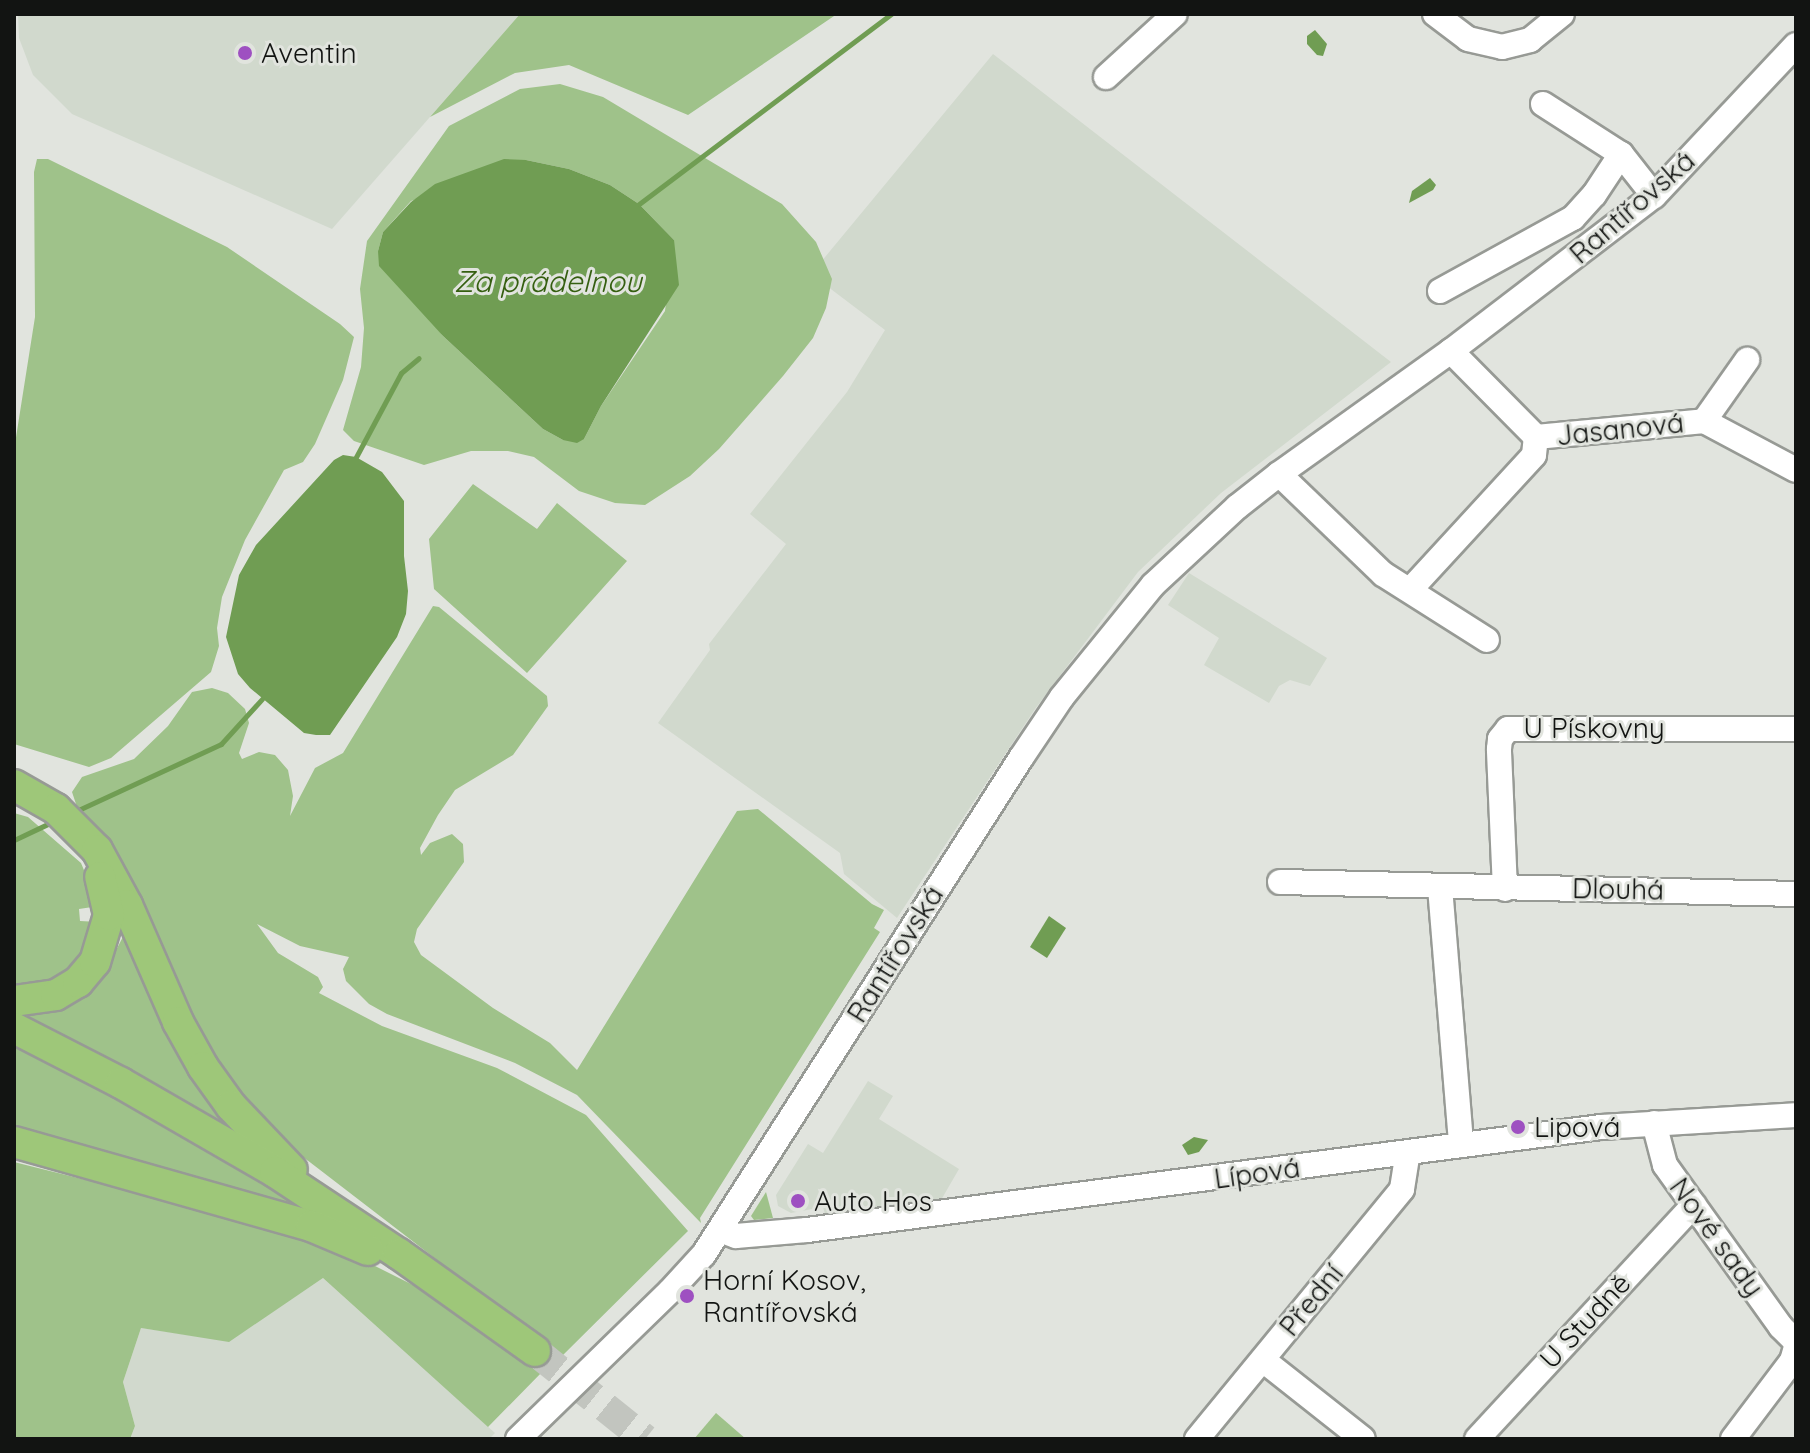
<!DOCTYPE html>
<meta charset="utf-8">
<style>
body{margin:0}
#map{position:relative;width:1810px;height:1453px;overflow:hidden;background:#e1e4de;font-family:Quicksand,sans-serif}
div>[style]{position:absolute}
.built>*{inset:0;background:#d1d9cd}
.green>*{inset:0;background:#9fc28a}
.water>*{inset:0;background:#709d53}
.stream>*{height:5px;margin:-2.5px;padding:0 2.5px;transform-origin:2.5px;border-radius:2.5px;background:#709d53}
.major-tunnel>*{height:30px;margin-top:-15px;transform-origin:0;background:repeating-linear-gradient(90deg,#c2c5bf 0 30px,transparent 0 45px)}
.roads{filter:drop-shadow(2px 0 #979a95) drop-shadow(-2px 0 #979a95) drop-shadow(0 2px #979a95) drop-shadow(0 -2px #979a95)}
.minor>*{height:24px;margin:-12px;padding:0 12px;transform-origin:12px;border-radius:12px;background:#fff}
.major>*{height:30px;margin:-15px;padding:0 15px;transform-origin:15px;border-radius:15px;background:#9ec779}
.dots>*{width:22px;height:22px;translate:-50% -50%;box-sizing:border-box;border:4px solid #e1e4de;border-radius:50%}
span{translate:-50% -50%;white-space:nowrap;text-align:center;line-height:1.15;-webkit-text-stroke:6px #e1e4de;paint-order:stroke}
.poi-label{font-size:28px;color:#121412}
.left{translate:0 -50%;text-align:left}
.street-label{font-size:28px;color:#121412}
.water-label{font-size:30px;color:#355f10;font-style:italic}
.frame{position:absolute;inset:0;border:16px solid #121412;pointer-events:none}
</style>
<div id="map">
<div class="built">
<div style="clip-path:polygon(18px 14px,520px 14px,332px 229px,72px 114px,33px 75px,19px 38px)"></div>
<div style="clip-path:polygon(993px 54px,1391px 362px,1221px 493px,1138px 572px,1035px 709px,897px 918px,844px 874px,840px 853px,658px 723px,710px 650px,709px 644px,786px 544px,750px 514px,847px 392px,885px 330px,811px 274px)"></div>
<div style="clip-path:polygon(1189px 573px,1327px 658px,1310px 686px,1290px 680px,1279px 686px,1269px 703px,1204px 665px,1219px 638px,1168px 605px)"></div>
<div style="clip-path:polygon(868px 1081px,893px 1096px,879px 1119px,959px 1169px,941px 1200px,846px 1214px,825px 1214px,823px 1207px,791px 1213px,778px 1206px,776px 1195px,808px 1144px,823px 1153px)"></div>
<div style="clip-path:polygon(323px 1278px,495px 1433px,489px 1439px,130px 1439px,135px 1426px,123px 1382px,141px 1328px,229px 1341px)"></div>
</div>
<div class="green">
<div style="clip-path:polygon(520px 14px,837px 14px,688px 115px,569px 65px,515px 73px,430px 117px)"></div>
<div style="clip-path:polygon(evenodd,560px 84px,603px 97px,782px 204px,816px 242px,832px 279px,826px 308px,813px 338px,783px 376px,719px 449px,690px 476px,645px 505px,615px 503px,579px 491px,534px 457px,508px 451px,471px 451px,424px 465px,354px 441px,343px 430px,361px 367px,364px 328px,360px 289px,367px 241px,449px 126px,520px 89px,560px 84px,526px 160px,569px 169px,610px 185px,639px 204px,674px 240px,665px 311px,601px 406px,584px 439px,563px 440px,543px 429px,443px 336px,378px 251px,383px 232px,411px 201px,526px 160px)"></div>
<div style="clip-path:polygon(37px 159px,48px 159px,227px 247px,340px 324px,354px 337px,343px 380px,315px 444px,303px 462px,284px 470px,245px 540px,222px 597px,217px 628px,219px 646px,211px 672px,111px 758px,89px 767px,14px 744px,14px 450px,35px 317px,34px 172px)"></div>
<div style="clip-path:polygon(473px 484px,537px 529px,557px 503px,627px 561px,527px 673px,434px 589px,429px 539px)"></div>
<div style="clip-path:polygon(433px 606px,439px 607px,547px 696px,548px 706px,513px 755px,455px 790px,438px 815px,420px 848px,421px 855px,430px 843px,452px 834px,463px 844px,464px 862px,417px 929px,414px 942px,421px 955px,493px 1008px,550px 1043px,577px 1070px,737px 811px,758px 809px,872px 904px,884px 910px,874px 928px,880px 932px,700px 1218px,701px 1223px,577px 1095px,515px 1063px,387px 1014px,369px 1004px,346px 981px,343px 969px,349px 957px,300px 946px,257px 924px,278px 953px,318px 977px,323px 987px,319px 993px,382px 1026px,497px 1068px,586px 1115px,688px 1231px,562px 1356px,272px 1133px,231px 1083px,189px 1008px,115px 858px,77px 807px,72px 792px,82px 777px,134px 759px,168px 726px,192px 692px,212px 688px,228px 693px,245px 709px,249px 723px,239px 753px,242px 759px,259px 752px,275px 755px,288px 770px,293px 796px,290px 816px,315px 768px,343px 753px)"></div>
<div style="clip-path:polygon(14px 813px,28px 817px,81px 863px,99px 906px,79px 909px,80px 921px,99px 922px,96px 935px,70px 976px,14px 992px)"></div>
<div style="clip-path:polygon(127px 929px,240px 1136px,27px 1019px,29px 1014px,60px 1009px,75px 1002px,99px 983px)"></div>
<div style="clip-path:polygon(14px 1043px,125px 1099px,331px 1223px,14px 1132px)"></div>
<div style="clip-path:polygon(14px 1162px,258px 1223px,343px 1250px,449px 1303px,543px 1371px,488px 1427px,323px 1278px,229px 1342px,141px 1328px,123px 1382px,135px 1426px,130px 1439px,14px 1439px)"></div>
<div style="clip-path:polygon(766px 1192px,773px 1218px,754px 1220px,751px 1216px)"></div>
<div style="clip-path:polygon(716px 1413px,746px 1439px,694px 1439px)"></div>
</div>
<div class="water">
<div style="clip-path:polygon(1315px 30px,1327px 44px,1323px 56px,1317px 55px,1307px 44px,1307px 36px)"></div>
<div style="clip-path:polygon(504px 159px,526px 160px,569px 169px,610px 185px,639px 204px,674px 240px,679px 285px,601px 406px,584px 439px,577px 443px,563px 440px,543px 429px,443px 336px,379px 266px,378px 251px,383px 232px,411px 202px,435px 184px)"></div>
<div style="clip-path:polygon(1430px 178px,1436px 185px,1433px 190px,1409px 203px,1412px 191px)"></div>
<div style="clip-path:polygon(343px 455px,356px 457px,382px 472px,404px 501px,404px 556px,408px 591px,406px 614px,397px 637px,330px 735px,316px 735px,304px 733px,250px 688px,238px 674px,226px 637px,239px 575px,256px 545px,334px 460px)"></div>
<div style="clip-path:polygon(1049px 916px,1066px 928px,1047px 958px,1030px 947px)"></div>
<div style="clip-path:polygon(1194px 1137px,1208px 1140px,1199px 1152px,1188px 1155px,1182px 1145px)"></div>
</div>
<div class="stream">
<div style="left:639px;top:204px;width:316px;rotate:-37deg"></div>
<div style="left:356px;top:457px;width:95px;rotate:-61.8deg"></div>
<div style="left:401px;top:373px;width:23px;rotate:-40deg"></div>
<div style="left:74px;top:812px;width:162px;rotate:-24.8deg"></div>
<div style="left:221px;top:744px;width:61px;rotate:-47.7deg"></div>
<div style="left:14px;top:840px;width:44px;rotate:-25.4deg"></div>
</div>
<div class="major-tunnel">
<div style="left:535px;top:1351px;width:141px;rotate:38.7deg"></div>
</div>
<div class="roads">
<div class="minor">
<div style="left:1435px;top:14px;width:41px;rotate:37.1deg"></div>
<div style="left:1468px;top:39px;width:35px;rotate:13deg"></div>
<div style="left:1502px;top:47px;width:29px;rotate:-14deg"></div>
<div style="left:1530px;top:40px;width:41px;rotate:-39.1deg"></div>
<div style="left:1106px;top:77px;width:93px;rotate:-42.4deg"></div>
<div style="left:1543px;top:104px;width:93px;rotate:32.7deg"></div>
<div style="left:1621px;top:154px;width:53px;rotate:51.8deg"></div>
<div style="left:1440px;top:291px;width:152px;rotate:-28.8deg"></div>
<div style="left:1573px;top:218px;width:31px;rotate:-48deg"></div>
<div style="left:1594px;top:195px;width:49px;rotate:-56.6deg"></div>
<div style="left:1704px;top:421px;width:75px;rotate:-54.8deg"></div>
<div style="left:1536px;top:437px;width:169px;rotate:-5.4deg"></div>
<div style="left:1704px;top:421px;width:104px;rotate:28deg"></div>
<div style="left:1279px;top:474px;width:144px;rotate:43.9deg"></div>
<div style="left:1383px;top:574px;width:123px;rotate:32.4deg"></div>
<div style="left:1410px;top:590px;width:183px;rotate:-47.4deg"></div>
<div style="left:1534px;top:455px;width:18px;rotate:-84deg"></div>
<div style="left:1536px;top:437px;width:121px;rotate:-134.7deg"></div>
<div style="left:1280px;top:882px;width:516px;rotate:1.33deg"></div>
<div style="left:1440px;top:887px;width:259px;rotate:85.3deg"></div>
<div style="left:1505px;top:889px;width:140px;rotate:-92.5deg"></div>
<div style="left:1499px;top:749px;width:10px;rotate:-84deg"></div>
<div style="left:1500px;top:739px;width:13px;rotate:-51deg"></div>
<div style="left:1508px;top:729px;width:288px"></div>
<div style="left:1654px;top:1123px;width:43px;rotate:75.3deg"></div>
<div style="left:1665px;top:1165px;width:199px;rotate:54.4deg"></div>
<div style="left:1781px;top:1327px;width:21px;rotate:45deg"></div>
<div style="left:720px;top:1230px;width:17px;rotate:21deg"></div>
<div style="left:736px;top:1236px;width:71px;rotate:-4.8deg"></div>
<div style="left:807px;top:1230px;width:801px;rotate:-7.39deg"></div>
<div style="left:1601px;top:1127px;width:195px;rotate:-3.5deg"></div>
<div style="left:1263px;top:1360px;width:127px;rotate:38.3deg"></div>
<div style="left:518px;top:1439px;width:212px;rotate:-44.2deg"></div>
<div style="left:670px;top:1291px;width:50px;rotate:-47.4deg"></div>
<div style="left:704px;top:1254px;width:589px;rotate:-57.42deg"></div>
<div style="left:1021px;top:758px;width:73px;rotate:-56.1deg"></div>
<div style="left:1062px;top:697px;width:144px;rotate:-50.9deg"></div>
<div style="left:1153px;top:585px;width:115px;rotate:-42.9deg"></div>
<div style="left:1237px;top:507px;width:53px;rotate:-38.2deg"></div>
<div style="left:1279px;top:474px;width:211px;rotate:-35.6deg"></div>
<div style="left:1451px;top:351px;width:255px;rotate:-37.4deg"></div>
<div style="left:1654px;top:196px;width:207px;rotate:-46.8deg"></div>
<div style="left:1197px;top:1439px;width:323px;rotate:-50.6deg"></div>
<div style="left:1402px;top:1189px;width:37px;rotate:-81deg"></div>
<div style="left:1477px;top:1439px;width:319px;rotate:-47.2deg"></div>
<div style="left:1733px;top:1439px;width:98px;rotate:-52.9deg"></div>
<div style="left:1792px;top:1361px;width:15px;rotate:-74deg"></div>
</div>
<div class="major">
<div style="left:14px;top:785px;width:48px;rotate:29.7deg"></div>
<div style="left:56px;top:809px;width:58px;rotate:45deg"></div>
<div style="left:97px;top:850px;width:63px;rotate:61.4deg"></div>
<div style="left:127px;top:905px;width:128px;rotate:66.4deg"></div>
<div style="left:178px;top:1022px;width:51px;rotate:60.9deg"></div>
<div style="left:203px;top:1067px;width:48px;rotate:54.3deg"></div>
<div style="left:231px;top:1106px;width:88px;rotate:46.4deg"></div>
<div style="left:14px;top:1001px;width:42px;rotate:-8.1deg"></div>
<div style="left:56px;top:995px;width:26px;rotate:-31deg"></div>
<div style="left:78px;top:982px;width:26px;rotate:-50deg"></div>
<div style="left:95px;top:962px;width:49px;rotate:-73.4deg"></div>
<div style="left:109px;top:915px;width:39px;rotate:-103deg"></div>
<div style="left:14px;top:1028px;width:120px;rotate:27.2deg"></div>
<div style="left:121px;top:1083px;width:178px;rotate:30deg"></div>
<div style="left:275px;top:1172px;width:149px;rotate:33.5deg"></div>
<div style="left:399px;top:1254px;width:167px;rotate:35.5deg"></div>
<div style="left:14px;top:1142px;width:309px;rotate:15.8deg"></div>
<div style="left:311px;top:1226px;width:62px;rotate:22.8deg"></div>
</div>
</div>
<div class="dots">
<div style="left:245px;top:53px;background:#9e50c1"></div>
<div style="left:1518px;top:1127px;background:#9e50c1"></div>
<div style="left:798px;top:1201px;background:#9e50c1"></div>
<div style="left:687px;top:1296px;background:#9e50c1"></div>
</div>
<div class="poi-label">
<span class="left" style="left:261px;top:53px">Aventin</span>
<span class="left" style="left:1534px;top:1127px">Lipová</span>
<span class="left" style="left:814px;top:1201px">Auto Hos</span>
<span class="left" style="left:703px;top:1296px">Horní Kosov,<br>Rantířovská</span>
</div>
<div class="street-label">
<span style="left:1632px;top:207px;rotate:-41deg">Rantířovská</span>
<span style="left:1620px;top:429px;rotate:-6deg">Jasanová</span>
<span style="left:1594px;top:728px">U Pískovny</span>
<span style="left:1618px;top:889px;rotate:1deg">Dlouhá</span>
<span style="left:895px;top:954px;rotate:-58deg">Rantířovská</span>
<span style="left:1257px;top:1173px;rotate:-8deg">Lípová</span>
<span style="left:1717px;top:1237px;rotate:54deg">Nové sady</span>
<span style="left:1311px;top:1300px;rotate:-51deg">Přední</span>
<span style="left:1585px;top:1321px;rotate:-47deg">U Studně</span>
</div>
<div class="water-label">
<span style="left:548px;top:281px">Za prádelnou</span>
</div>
<div class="frame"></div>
</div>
